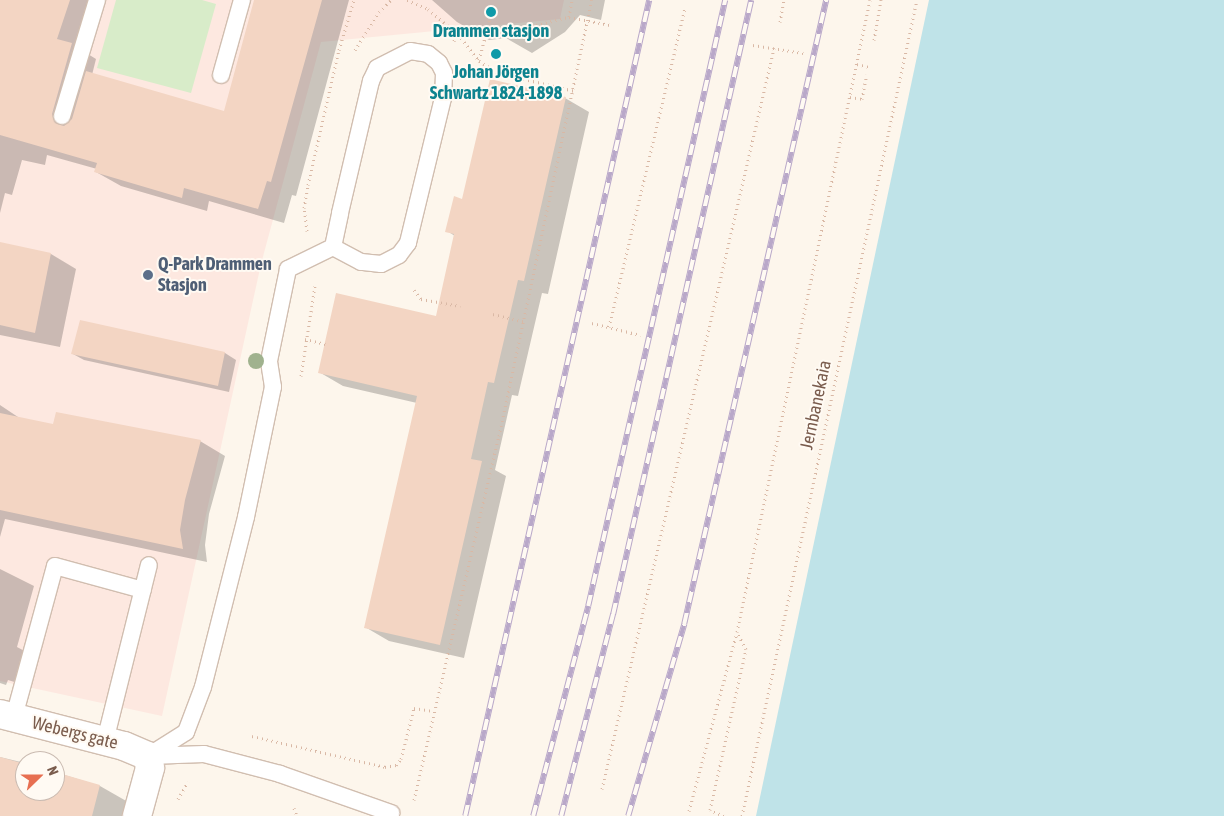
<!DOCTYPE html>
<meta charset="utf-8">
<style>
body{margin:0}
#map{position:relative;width:1224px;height:816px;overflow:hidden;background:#fdf6ec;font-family:"Asap Condensed",sans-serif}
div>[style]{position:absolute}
.commercial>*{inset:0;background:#fde8e0}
.green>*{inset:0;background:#d8ecc9}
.water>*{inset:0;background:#bfe3e8}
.shadow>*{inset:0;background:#0003}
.building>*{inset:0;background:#f3d5c3}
.path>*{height:3px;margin-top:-1.5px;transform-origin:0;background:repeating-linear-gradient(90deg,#d9b8a5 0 1px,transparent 0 5px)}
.roads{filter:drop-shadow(1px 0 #d1beb0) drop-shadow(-1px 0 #d1beb0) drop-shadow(0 1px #d1beb0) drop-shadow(0 -1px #d1beb0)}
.lane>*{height:16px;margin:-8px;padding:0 8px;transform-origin:8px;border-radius:8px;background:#fff}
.street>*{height:28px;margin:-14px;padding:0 14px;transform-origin:14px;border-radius:14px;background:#fff}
.rail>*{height:5.5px;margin-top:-2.75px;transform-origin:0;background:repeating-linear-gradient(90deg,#fffaf3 0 11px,#b9a8c9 0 22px);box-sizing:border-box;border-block:1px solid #b9a8c9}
.trees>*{width:16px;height:16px;margin:-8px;border-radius:50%;background:#a0b28e}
.dots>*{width:14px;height:14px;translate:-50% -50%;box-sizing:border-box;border:2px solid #fffaf3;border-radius:50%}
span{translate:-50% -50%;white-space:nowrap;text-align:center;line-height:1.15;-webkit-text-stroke:4px #fffaf3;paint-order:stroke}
.culture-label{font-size:18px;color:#0d838f;font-weight:700}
.service-label{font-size:18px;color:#4e5e75;font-weight:700}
.left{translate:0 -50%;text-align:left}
.street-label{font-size:18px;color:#7a5c4d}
.north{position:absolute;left:15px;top:751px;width:50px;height:50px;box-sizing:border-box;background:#fffaf3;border:1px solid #cabbb1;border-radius:50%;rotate:68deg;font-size:14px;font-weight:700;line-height:20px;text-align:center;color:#7a5c4d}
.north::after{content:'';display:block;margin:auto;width:18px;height:22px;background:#e76f51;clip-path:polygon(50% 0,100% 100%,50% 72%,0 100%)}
</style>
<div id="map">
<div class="commercial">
<div style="clip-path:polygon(0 0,564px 0,560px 19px,321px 42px,261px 264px,162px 716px,0 681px)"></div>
</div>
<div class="green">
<div style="clip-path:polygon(116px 0,202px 0,216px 4px,191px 93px,97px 68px)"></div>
</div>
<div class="water">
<div style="clip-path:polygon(929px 0,1224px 0,1224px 816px,756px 816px)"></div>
</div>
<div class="shadow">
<div style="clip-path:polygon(0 0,100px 0,83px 51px,96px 59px,92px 75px,225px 113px,256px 0,349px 0,296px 196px,292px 195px,284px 223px,209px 201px,207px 211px,121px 186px,96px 172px,97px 169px,47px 155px,45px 165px,22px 160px,12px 195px,5px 193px,0 213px)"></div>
<div style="clip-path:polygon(432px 0,605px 0,601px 20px,580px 15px,565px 32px,532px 53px,506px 38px,489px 40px,457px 22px)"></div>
<div style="clip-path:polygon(565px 98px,589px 112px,548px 294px,542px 293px,518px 396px,512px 395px,495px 470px,506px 476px,464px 658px,389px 641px,365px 627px,417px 403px,343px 386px,319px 372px,437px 317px,455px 236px,447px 231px,463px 200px)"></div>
<div style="clip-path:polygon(0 243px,51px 254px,76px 269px,60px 347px,0 335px)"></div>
<div style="clip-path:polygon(81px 321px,225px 353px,236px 360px,229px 392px,84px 360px,73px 354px)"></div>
<div style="clip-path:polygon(0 405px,21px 419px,54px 426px,200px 441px,225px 456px,209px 514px,205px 545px,207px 562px,5px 519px,0 537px)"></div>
<div style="clip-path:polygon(0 569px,34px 586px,17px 647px,32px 655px,24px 685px,8px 680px,6px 685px,0 683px)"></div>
<div style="clip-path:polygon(0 757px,25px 763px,25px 791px,55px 791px,55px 772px,100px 786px,128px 802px,124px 816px,0 816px)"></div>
</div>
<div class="building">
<div style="clip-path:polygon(0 0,70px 0,57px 39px,72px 43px,52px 114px,55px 123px,64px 126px,72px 119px,86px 71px,224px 111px,254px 0,322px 0,271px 182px,267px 181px,258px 209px,184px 188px,182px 198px,94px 172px,97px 163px,0 135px)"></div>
<div style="clip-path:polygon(490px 79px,566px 97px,524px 281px,518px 280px,494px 383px,488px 382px,471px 459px,482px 461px,440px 645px,364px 628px,417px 396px,318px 373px,336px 293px,436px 316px,454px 234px,445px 232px,454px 196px,462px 199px)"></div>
<div style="clip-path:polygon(0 242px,51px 253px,35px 333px,0 325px)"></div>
<div style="clip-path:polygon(80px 320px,225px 352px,218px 386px,71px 354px)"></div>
<div style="clip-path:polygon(56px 412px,201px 440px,185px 500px,180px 530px,183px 549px,0 510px,0 413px,53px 424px)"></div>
<div style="clip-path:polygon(0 757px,25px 764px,25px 791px,55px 791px,55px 772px,100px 785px,92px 816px,0 816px)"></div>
</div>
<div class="path">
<div style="left:407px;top:0;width:23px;rotate:23deg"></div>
<div style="left:428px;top:9px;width:39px;rotate:40deg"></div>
<div style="left:458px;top:34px;width:34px;rotate:52deg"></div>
<div style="left:479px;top:61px;width:23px;rotate:31deg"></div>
<div style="left:499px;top:73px;width:78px;rotate:13.3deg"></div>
<div style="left:569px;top:17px;width:42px;rotate:11deg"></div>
<div style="left:780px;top:22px;width:22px;rotate:-80deg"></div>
<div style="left:488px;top:28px;width:48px;rotate:-3.6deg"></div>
<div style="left:536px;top:25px;width:34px;rotate:-14deg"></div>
<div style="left:569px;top:17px;width:17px;rotate:-80deg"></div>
<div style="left:874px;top:40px;width:41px;rotate:-80.1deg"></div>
<div style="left:454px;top:41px;width:19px;rotate:-72deg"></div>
<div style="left:753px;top:45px;width:51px;rotate:9.1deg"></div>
<div style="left:355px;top:50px;width:45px;rotate:-57.7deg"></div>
<div style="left:379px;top:12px;width:17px;rotate:-45deg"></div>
<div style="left:479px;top:60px;width:43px;rotate:-75.3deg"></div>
<div style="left:857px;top:64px;width:12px;rotate:14deg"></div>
<div style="left:850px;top:97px;width:12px;rotate:9deg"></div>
<div style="left:862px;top:99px;width:25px;rotate:-79deg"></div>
<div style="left:307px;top:231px;width:23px;rotate:-97deg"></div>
<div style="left:304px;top:208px;width:23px;rotate:-80deg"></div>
<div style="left:308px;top:185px;width:139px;rotate:-77.1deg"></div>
<div style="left:339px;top:50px;width:52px;rotate:-73.3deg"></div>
<div style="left:414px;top:290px;width:11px;rotate:52deg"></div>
<div style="left:421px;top:299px;width:40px;rotate:10deg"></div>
<div style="left:493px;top:314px;width:32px;rotate:14deg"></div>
<div style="left:592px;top:323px;width:50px;rotate:13.8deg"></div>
<div style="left:609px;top:327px;width:329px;rotate:-76.6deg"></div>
<div style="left:305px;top:339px;width:21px;rotate:14deg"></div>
<div style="left:301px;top:376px;width:91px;rotate:-81.2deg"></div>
<div style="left:252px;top:736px;width:137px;rotate:13.1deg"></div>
<div style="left:385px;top:767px;width:11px;rotate:-10deg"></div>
<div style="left:396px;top:765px;width:8px;rotate:-50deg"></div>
<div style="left:401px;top:759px;width:53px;rotate:-75.7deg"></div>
<div style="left:414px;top:708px;width:20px;rotate:9deg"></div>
<div style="left:602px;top:789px;width:761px;rotate:-76.93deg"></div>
<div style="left:178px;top:799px;width:20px;rotate:-60deg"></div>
<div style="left:414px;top:800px;width:374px;rotate:-76.9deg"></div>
<div style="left:499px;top:436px;width:446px;rotate:-78deg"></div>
<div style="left:294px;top:808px;width:9px;rotate:69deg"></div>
<div style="left:689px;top:811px;width:185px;rotate:-75deg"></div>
<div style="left:737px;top:632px;width:646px;rotate:-78.12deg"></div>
<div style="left:724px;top:816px;width:15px;rotate:-157deg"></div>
<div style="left:710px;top:810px;width:165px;rotate:-77.4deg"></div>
<div style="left:746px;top:649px;width:19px;rotate:-118deg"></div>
<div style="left:742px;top:816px;width:835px;rotate:-77.9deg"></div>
</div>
<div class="roads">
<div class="lane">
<div style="left:410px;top:51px;width:18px;rotate:9deg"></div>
<div style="left:428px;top:54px;width:14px;rotate:39deg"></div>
<div style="left:439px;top:63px;width:11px;rotate:63deg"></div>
<div style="left:444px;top:73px;width:25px;rotate:92deg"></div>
<div style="left:443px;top:98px;width:149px;rotate:103.6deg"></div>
<div style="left:408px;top:243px;width:15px;rotate:127deg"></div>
<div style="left:399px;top:255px;width:20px;rotate:153deg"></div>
<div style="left:381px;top:264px;width:20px;rotate:-174deg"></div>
<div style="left:361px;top:262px;width:32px;rotate:-152deg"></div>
<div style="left:333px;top:247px;width:35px;rotate:-78deg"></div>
<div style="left:340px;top:213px;width:136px;rotate:-76.8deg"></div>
<div style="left:371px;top:81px;width:14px;rotate:-65deg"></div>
<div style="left:377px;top:68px;width:37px;rotate:-27deg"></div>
<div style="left:221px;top:75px;width:78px;rotate:-74.4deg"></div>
<div style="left:62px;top:116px;width:121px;rotate:-73.2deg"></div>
<div style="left:14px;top:717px;width:156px;rotate:-74.8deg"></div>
<div style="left:55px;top:566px;width:91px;rotate:15.3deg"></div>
<div style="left:105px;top:741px;width:181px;rotate:-76deg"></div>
<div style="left:148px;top:756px;width:45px;rotate:-32.3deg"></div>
<div style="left:186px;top:732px;width:48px;rotate:-69.3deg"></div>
<div style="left:203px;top:687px;width:175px;rotate:-75.8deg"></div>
<div style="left:246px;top:517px;width:133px;rotate:-78.3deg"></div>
<div style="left:273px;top:387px;width:26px;rotate:-99deg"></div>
<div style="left:269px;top:361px;width:94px;rotate:-78.3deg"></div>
<div style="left:288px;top:269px;width:50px;rotate:-26.1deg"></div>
<div style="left:150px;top:756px;width:54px;rotate:-2.1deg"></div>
<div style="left:204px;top:754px;width:79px;rotate:14.7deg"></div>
<div style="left:280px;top:774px;width:118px;rotate:19.4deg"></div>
</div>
<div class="street">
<div style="left:0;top:714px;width:128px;rotate:14.5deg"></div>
<div style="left:124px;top:746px;width:26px;rotate:23deg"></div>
<div style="left:148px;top:756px;width:12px;rotate:81deg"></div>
<div style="left:150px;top:768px;width:50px;rotate:105.2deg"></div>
</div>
</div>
<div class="rail">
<div style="left:465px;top:816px;width:836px;rotate:-77.29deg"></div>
<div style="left:533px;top:816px;width:217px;rotate:-75.3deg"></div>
<div style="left:588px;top:606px;width:621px;rotate:-77.26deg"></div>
<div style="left:561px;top:816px;width:209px;rotate:-75.6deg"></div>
<div style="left:613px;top:614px;width:629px;rotate:-77.33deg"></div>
<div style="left:628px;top:816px;width:200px;rotate:-73.7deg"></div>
<div style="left:684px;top:624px;width:640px;rotate:-77.18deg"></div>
</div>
<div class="trees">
<div style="left:256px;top:361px"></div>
</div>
<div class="dots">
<div style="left:491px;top:12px;background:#0f9aa8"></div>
<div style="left:496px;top:54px;background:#0f9aa8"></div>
<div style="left:148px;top:275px;background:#5c6f8a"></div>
</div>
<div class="culture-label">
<span style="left:491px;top:31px">Drammen stasjon</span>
<span style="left:496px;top:83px">Johan Jörgen<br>Schwartz 1824-1898</span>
</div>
<div class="service-label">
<span class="left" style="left:158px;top:275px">Q-Park Drammen<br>Stasjon</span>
</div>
<div class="street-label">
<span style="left:816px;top:405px;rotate:-78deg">Jernbanekaia</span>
<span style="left:75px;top:733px;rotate:14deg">Webergs gate</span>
</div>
<div class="north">N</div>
</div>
